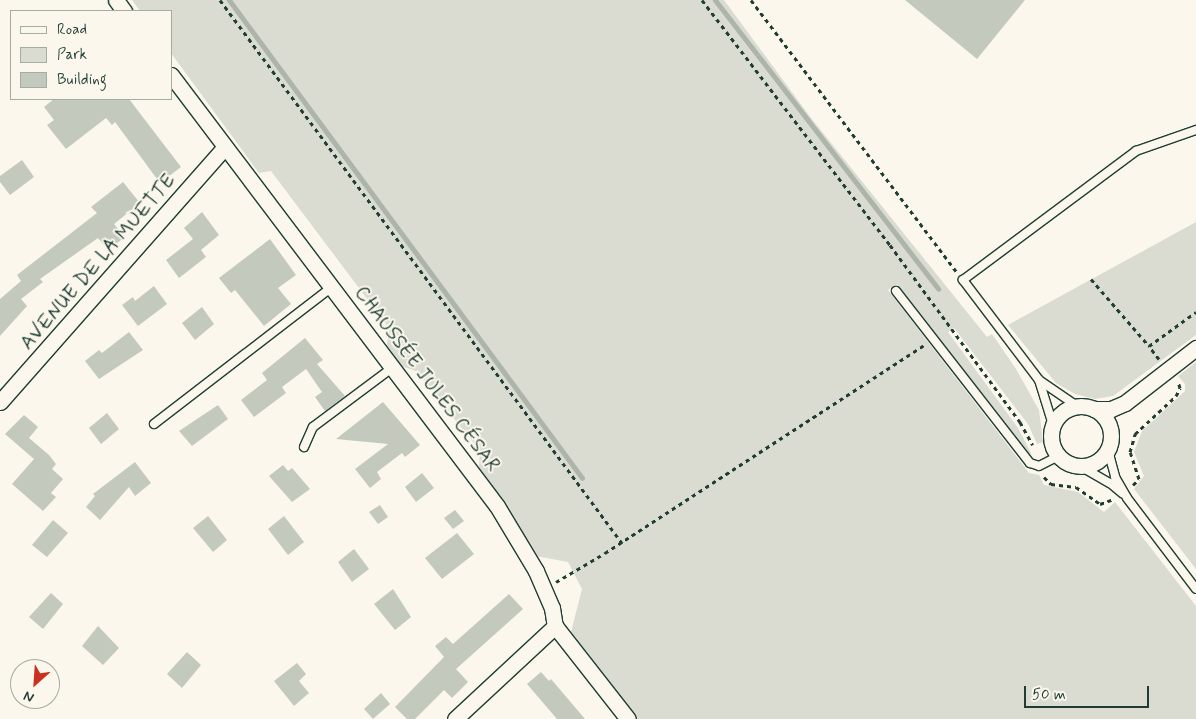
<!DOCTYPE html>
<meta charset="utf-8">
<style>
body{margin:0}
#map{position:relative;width:1196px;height:719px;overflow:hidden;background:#fbf7ec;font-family:Mynerve,sans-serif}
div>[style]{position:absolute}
.green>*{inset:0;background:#dbdcd1}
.stream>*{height:5px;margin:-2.5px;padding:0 2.5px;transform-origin:2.5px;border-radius:2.5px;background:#adb4aa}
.building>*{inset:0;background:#c4c9be}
.path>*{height:3px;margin-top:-1.5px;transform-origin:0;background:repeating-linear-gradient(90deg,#1f3d34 0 4px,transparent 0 8px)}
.roads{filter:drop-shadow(1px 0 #1f3d34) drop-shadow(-1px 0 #1f3d34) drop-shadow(0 1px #1f3d34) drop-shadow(0 -1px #1f3d34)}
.lane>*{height:8px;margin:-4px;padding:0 4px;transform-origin:4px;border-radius:4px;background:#fbf7ec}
.street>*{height:15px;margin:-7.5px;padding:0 7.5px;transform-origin:7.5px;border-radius:7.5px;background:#fbf7ec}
.street>.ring{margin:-7.5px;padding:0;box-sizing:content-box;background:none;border:15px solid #fbf7ec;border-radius:50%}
span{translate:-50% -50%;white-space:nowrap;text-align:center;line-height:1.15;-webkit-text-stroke:4px #fbf7ec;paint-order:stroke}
.street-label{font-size:20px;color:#1f3d34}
.legend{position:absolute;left:10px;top:10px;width:162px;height:90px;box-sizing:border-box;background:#fbf7ec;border:1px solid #a3ada2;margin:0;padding:6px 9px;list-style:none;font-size:15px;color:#1f3d34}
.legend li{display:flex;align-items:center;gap:10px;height:25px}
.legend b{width:25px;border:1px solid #a3ada2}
.north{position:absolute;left:10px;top:659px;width:50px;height:50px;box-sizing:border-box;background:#fbf7ec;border:1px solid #a3ada2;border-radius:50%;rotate:206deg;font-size:14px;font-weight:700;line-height:20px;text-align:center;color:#1f3d34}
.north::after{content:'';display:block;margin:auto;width:18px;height:22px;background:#c8321e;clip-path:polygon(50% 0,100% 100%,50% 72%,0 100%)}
.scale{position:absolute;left:1024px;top:686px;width:125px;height:22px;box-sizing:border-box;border:2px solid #1f3d34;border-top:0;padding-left:6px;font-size:15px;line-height:18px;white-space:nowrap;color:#1f3d34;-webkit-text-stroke:4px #fbf7ec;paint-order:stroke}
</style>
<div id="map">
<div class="green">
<div style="clip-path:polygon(132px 0,724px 0,811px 118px,987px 337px,992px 334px,1016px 369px,1039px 410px,1043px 442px,1037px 444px,1028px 424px,954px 328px,948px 332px,1018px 428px,1031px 453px,1030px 457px,897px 284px,888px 290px,1023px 465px,1029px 473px,1039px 475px,1044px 485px,1078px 492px,1104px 512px,1115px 502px,1196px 606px,1196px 719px,638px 719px,571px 632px,582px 589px,568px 562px,536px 556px,479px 467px,480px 451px,416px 371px,401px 366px,387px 345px,389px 328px,271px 171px,259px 173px,171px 53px,171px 11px,140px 11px)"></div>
<div style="clip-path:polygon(1196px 222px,1196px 335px,1113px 396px,1095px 399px,1075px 394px,1056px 383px,1008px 325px)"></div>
<div style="clip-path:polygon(1196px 362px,1196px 569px,1134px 489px,1144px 476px,1134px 452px,1142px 431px,1185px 391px,1185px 384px,1178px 376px)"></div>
</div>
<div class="stream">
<div style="left:229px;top:0;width:594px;rotate:53.55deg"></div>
<div style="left:715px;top:0;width:365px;rotate:52.3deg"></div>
</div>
<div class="building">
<div style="clip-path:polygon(905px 0,1025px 0,977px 59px)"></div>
<div style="clip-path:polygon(54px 99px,129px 99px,181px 167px,160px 183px,115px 122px,112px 125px,106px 118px,66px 149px,47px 125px,54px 120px,44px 107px)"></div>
<div style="clip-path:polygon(22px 160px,34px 177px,10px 195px,0 182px,0 176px)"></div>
<div style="clip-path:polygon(123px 182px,140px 203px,114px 224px,125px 237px,108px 250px,98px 238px,40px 279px,43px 282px,21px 299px,27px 306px,0 336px,0 299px,21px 281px,17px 275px,97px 213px,91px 207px)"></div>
<div style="clip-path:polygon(202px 212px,219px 235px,201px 250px,206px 257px,179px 278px,166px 260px,193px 239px,184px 228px)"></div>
<div style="clip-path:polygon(270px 239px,296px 275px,278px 288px,291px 304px,264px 326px,235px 290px,231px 293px,219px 278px)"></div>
<div style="clip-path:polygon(154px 286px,167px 304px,138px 326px,122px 305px,133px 297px,135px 301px)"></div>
<div style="clip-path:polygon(202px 307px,214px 324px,195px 340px,182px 323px)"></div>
<div style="clip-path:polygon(129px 332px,143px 350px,99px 379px,85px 361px,99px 350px,102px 353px)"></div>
<div style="clip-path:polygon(305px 338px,323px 360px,317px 364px,345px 396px,325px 411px,315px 397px,322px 392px,306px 369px,282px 387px,286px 393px,254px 417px,241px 400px,267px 380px,262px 373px)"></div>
<div style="clip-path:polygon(383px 402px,420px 445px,405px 457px,402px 453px,377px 472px,381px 479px,370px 488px,355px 469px,388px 444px,336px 439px)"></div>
<div style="clip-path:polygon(218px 405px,228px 419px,192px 446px,179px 431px)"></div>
<div style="clip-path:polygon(107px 413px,119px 429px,101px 444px,89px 428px)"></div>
<div style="clip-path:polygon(24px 415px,38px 427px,29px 438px,49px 455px,56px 464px,52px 469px,63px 479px,51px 493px,56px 497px,43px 511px,12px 484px,34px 459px,5px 434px)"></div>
<div style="clip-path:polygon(135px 462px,151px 483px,135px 496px,129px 487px,100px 520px,86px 507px,95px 496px,93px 494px)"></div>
<div style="clip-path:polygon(283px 465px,288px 471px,292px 468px,310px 489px,292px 502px,269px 476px)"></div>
<div style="clip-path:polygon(422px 473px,434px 488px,416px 502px,405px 487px)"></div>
<div style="clip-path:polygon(380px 505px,388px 517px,378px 524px,369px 512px)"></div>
<div style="clip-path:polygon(455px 510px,464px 521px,453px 529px,444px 518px)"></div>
<div style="clip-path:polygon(208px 516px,227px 540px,213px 552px,193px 528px)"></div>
<div style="clip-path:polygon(284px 516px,304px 542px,288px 555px,268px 529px)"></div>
<div style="clip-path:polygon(53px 520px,68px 533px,47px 557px,32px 545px)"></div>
<div style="clip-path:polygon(457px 533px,474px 554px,442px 579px,425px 558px)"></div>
<div style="clip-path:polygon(354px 549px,369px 569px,352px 582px,338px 562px)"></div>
<div style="clip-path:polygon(393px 589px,411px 617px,395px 630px,374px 604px)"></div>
<div style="clip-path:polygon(51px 593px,63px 604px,43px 629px,29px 617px)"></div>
<div style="clip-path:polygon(509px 594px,523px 609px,456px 669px,468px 682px,452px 698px,444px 690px,415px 719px,407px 719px,395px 707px,444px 657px,435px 646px,446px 637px,453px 644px)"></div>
<div style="clip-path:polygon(98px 626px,119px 648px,103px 665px,82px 646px)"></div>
<div style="clip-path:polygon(187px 652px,201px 665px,182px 688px,167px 674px)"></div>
<div style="clip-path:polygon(297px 663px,306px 674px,299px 681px,309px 693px,294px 706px,274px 681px)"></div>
<div style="clip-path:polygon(541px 672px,549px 681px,551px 679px,585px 719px,557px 719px,527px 684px)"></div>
<div style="clip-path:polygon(381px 693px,390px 704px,373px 719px,364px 709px)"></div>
</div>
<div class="path">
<div style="left:220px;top:0;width:676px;rotate:53.49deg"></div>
<div style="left:702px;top:0;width:309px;rotate:52.5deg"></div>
<div style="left:890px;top:245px;width:220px;rotate:53.7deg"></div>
<div style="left:1020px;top:422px;width:26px;rotate:61deg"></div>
<div style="left:751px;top:0;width:341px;rotate:52.9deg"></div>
<div style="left:1091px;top:279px;width:89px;rotate:49.1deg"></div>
<div style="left:1159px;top:359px;width:16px;rotate:-128deg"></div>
<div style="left:1149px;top:346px;width:58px;rotate:-35.9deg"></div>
<div style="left:1044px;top:477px;width:10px;rotate:45deg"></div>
<div style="left:1051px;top:484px;width:25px;rotate:7deg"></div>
<div style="left:1076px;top:487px;width:29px;rotate:35deg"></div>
<div style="left:1100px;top:504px;width:15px;rotate:-20deg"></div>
<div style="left:1133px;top:485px;width:8px;rotate:-45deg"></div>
<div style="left:1139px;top:479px;width:28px;rotate:-108deg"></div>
<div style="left:1130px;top:452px;width:19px;rotate:-74deg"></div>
<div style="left:1135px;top:434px;width:56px;rotate:-42.8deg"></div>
<div style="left:1176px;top:396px;width:9px;rotate:-63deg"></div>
<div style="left:1180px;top:388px;width:7px;rotate:-106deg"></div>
<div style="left:556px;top:582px;width:57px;rotate:-30.6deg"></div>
<div style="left:605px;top:553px;width:382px;rotate:-33.1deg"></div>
</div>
<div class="roads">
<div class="lane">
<div style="left:896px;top:291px;width:218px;rotate:52.1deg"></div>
<div style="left:1030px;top:463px;width:9px;rotate:18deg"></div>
<div style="left:1039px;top:466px;width:22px;rotate:-27deg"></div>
<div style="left:1039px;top:380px;width:46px;rotate:34.4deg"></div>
<div style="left:154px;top:424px;width:225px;rotate:-37.6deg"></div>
<div style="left:1053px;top:425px;width:47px;rotate:-107.3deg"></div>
<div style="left:1039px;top:380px;width:126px;rotate:-127.2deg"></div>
<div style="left:963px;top:280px;width:216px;rotate:-36.7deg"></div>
<div style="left:1136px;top:151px;width:64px;rotate:-19.3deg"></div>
<div style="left:304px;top:447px;width:22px;rotate:-66deg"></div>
<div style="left:313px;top:427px;width:99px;rotate:-36.8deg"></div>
<div style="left:1108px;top:450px;width:28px;rotate:75deg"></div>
<div style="left:1115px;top:477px;width:24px;rotate:60deg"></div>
<div style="left:1127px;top:498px;width:114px;rotate:52.8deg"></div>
<div style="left:1080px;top:466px;width:34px;rotate:30deg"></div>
<div style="left:1110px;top:483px;width:16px;rotate:40deg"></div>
</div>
<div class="street">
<div style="left:116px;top:0;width:14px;rotate:54deg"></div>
<div style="left:171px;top:75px;width:540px;rotate:52.9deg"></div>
<div style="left:497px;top:506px;width:76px;rotate:59deg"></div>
<div style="left:536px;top:571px;width:40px;rotate:66.6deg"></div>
<div style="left:552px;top:608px;width:18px;rotate:81deg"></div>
<div style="left:555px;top:626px;width:118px;rotate:51.9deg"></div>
<div style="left:0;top:402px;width:340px;rotate:-48.6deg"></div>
<div class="ring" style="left:1051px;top:406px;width:45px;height:45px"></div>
<div style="left:1094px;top:409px;width:17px"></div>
<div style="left:1111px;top:409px;width:15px;rotate:-23deg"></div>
<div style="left:1125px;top:403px;width:90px;rotate:-37.8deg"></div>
<div style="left:455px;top:719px;width:137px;rotate:-42.9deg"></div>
</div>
</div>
<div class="street-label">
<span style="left:98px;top:262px;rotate:-49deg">AVENUE DE LA MUETTE</span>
<span style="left:427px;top:379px;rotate:53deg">CHAUSSÉE JULES CÉSAR</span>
</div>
<ul class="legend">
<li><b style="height:6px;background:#fbf7ec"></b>Road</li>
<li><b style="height:14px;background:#dbdcd1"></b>Park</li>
<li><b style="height:14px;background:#c4c9be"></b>Building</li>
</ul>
<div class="north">N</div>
<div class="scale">50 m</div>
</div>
